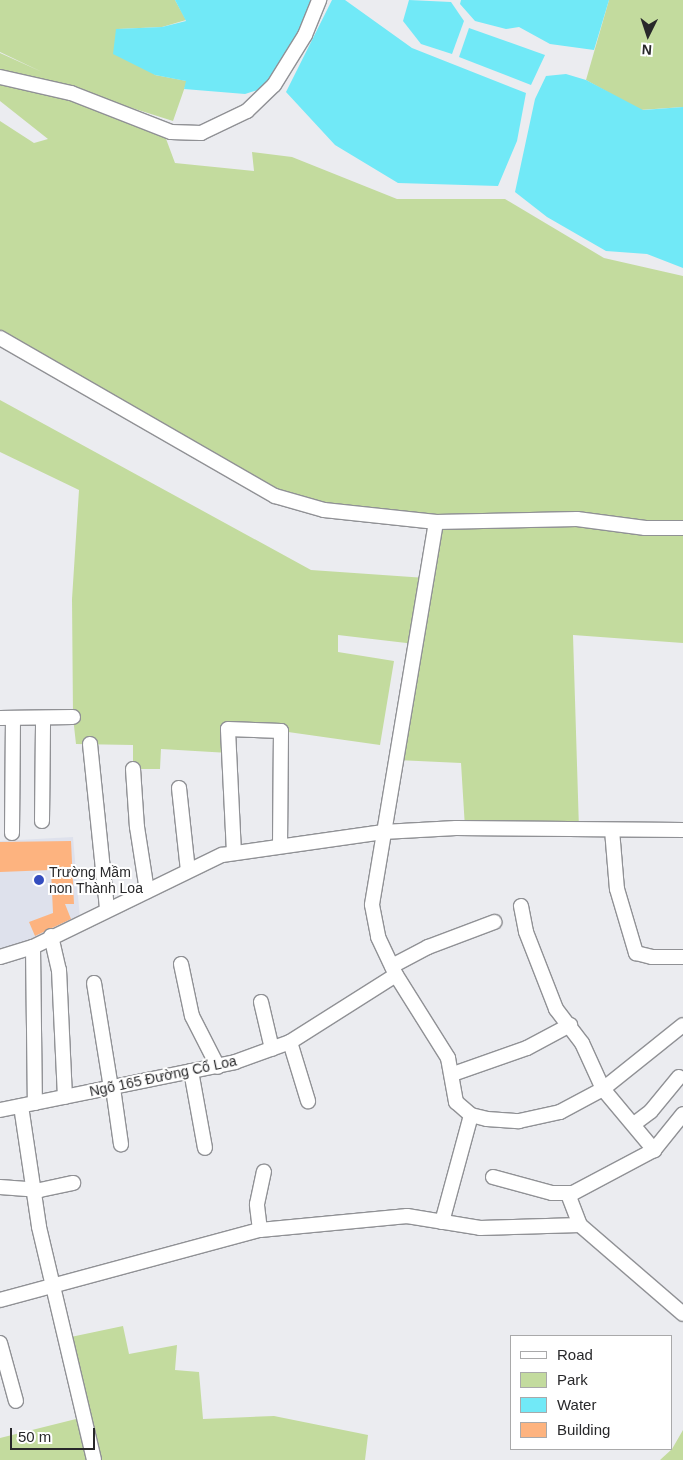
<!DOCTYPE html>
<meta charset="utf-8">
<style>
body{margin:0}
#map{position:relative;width:683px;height:1460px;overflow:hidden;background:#ebecf0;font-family:Helvetica,sans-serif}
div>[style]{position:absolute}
.built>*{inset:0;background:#dee1ec}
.green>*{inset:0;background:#c3db9e}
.water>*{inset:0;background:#71e9f7}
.building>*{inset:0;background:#fdb37f}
.roads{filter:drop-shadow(1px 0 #909195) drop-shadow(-1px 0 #909195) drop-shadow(0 1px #909195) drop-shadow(0 -1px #909195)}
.minor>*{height:14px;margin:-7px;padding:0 7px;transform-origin:7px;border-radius:7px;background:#fff}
.dots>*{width:14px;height:14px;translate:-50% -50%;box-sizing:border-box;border:2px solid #fff;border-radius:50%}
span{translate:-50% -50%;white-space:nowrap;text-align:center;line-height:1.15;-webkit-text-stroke:4px #fff;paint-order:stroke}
.poi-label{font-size:14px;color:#28282a}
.left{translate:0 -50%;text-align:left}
.street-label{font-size:14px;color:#28282a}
.legend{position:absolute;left:510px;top:1335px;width:162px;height:115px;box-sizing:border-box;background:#fff;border:1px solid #a9a9aa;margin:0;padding:6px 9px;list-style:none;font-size:15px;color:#28282a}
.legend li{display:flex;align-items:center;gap:10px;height:25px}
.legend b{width:25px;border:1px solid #a9a9aa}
.north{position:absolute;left:623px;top:10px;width:50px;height:50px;-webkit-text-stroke:4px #fff;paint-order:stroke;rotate:184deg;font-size:14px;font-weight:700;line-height:20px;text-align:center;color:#28282a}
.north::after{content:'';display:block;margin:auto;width:18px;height:22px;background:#28282a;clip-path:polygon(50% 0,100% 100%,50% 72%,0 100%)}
.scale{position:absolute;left:10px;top:1428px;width:85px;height:22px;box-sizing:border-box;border:2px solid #28282a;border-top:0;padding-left:6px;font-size:15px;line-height:18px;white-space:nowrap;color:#28282a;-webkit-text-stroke:4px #fff;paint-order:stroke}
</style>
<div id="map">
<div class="built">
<div style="clip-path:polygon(73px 837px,80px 919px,0 952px,0 841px)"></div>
</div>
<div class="green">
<div style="clip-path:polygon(0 0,175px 0,186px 20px,162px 27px,118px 29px,155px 75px,187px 81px,173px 121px,94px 96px,162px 128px,175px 163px,254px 171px,252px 152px,292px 157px,397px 199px,505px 199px,604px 258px,683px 276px,683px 643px,573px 635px,579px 829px,465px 828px,461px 763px,397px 760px,415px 644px,338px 635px,338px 652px,394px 661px,380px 745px,281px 731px,229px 729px,229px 753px,161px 749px,160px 769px,133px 769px,133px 745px,76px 744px,73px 717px,72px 599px,79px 490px,0 452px,0 400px,311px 570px,426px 578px,436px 523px,275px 496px,0 338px,0 121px,34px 143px,48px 139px,0 101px,0 53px,42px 72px,0 52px)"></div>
<div style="clip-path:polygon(609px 0,683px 0,683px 107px,640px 110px,586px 80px)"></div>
<div style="clip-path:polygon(123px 1326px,129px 1354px,177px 1345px,175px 1370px,199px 1372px,203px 1419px,274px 1416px,368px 1435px,365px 1460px,0 1460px,0 1438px,84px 1417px,66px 1338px)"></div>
<div style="clip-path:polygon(683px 1430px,683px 1460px,660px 1460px,672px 1449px)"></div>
</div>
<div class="water">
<div style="clip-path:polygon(175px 0,319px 0,274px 85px,245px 94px,184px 89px,186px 81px,155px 75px,113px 54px,116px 29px,162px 27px,186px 21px)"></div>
<div style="clip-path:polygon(332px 0,345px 0,412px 48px,526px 93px,517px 141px,498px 186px,398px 183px,335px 145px,286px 92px)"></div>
<div style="clip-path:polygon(409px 0,451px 2px,464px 21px,452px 54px,421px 44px,403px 21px)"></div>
<div style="clip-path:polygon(461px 0,609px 0,594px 50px,550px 44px,519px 27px,506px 29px,475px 21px,460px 4px)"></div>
<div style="clip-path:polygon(469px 28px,545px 55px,531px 85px,459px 57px)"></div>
<div style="clip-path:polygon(566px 74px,586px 80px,643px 110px,683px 107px,683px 268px,647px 254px,606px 251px,547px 217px,515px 192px,535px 99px,546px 76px)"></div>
</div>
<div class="building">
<div style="clip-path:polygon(71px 841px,74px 904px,65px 904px,71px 919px,35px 936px,29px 922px,53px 913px,51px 870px,0 872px,0 842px)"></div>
</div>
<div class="roads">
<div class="minor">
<div style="left:0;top:77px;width:73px;rotate:12.7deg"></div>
<div style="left:71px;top:93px;width:107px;rotate:21.3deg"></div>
<div style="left:171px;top:132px;width:30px;rotate:2deg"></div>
<div style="left:201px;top:133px;width:51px;rotate:-25.6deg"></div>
<div style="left:247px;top:111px;width:37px;rotate:-44deg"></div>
<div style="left:274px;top:85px;width:59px;rotate:-58.2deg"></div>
<div style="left:305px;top:35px;width:38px;rotate:-68deg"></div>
<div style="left:0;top:338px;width:317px;rotate:29.9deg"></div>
<div style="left:275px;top:496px;width:51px;rotate:15.9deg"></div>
<div style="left:324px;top:510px;width:113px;rotate:6.1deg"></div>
<div style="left:436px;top:522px;width:141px;rotate:-1.2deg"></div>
<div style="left:577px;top:519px;width:69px;rotate:7.5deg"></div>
<div style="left:645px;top:528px;width:38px"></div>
<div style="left:436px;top:522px;width:388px;rotate:99.5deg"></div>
<div style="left:372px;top:905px;width:33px;rotate:79deg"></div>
<div style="left:378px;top:937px;width:42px;rotate:64.7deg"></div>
<div style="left:396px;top:975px;width:98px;rotate:57.9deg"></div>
<div style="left:448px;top:1058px;width:45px;rotate:79.7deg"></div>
<div style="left:456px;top:1102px;width:20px;rotate:41deg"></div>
<div style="left:471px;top:1115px;width:16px;rotate:14deg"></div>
<div style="left:487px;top:1119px;width:32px;rotate:4deg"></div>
<div style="left:519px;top:1121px;width:42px;rotate:-12.4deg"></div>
<div style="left:560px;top:1112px;width:49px;rotate:-28.1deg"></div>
<div style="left:603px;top:1089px;width:102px;rotate:-38.7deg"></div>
<div style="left:0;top:718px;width:73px;rotate:-0.8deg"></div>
<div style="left:90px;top:744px;width:166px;rotate:84.1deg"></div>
<div style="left:133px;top:769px;width:58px;rotate:86.1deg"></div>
<div style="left:137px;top:827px;width:65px;rotate:81.1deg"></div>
<div style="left:179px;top:788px;width:83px;rotate:83.8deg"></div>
<div style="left:42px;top:821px;width:103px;rotate:-89.4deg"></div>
<div style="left:612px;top:830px;width:59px;rotate:85.2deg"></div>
<div style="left:617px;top:889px;width:67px;rotate:73.5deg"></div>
<div style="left:636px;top:953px;width:16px;rotate:14deg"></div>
<div style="left:652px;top:957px;width:31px"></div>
<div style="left:12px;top:833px;width:115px;rotate:-89.5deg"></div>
<div style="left:234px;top:853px;width:124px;rotate:-92.8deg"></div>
<div style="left:228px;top:729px;width:53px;rotate:2.2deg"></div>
<div style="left:281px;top:731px;width:115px;rotate:90.5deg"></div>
<div style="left:521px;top:906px;width:26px;rotate:79deg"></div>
<div style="left:526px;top:932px;width:83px;rotate:68.7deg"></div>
<div style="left:556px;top:1009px;width:43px;rotate:52.6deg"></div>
<div style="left:582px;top:1043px;width:51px;rotate:65.5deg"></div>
<div style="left:603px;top:1089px;width:80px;rotate:50.1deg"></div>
<div style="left:51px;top:936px;width:35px;rotate:77deg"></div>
<div style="left:59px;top:970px;width:127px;rotate:87.3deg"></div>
<div style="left:33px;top:947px;width:156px;rotate:89.3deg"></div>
<div style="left:0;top:957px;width:34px;rotate:-17deg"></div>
<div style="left:33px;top:947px;width:210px;rotate:-26deg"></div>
<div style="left:222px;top:855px;width:163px;rotate:-8.1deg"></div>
<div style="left:383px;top:832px;width:73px;rotate:-3.1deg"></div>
<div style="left:456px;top:828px;width:227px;rotate:0.5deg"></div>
<div style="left:181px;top:964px;width:53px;rotate:78.1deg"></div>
<div style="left:192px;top:1016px;width:57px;rotate:63deg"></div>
<div style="left:392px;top:966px;width:41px;rotate:-27.8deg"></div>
<div style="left:428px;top:947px;width:71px;rotate:-20.7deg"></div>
<div style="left:94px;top:983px;width:106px;rotate:80.8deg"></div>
<div style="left:261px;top:1002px;width:48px;rotate:76.8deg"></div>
<div style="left:290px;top:1042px;width:62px;rotate:73deg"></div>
<div style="left:191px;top:1071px;width:78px;rotate:79.7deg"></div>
<div style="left:453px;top:1074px;width:78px;rotate:-19.4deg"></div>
<div style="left:527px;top:1048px;width:49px;rotate:-28.1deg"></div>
<div style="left:113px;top:1088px;width:57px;rotate:81.9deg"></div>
<div style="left:21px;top:1106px;width:122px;rotate:81.5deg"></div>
<div style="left:39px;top:1227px;width:239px;rotate:76.7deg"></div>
<div style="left:0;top:1110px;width:240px;rotate:-11.5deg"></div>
<div style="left:235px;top:1062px;width:59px;rotate:-20deg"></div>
<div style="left:290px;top:1042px;width:125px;rotate:-32.3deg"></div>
<div style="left:634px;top:1124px;width:21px;rotate:-37deg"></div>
<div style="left:651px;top:1111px;width:44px;rotate:-50.5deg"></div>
<div style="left:493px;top:1177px;width:61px;rotate:15.2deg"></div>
<div style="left:552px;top:1193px;width:21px"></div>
<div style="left:573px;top:1193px;width:92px;rotate:-28deg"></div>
<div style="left:654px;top:1150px;width:46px;rotate:-51.1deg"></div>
<div style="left:0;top:1187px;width:40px;rotate:4.3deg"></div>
<div style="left:40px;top:1190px;width:34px;rotate:-12deg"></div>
<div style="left:568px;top:1194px;width:33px;rotate:69deg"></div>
<div style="left:442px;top:1222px;width:111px;rotate:-74.8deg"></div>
<div style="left:260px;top:1230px;width:26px;rotate:-97deg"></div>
<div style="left:257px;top:1204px;width:33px;rotate:-78deg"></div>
<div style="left:0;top:1300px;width:269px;rotate:-15.1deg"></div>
<div style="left:260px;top:1230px;width:148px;rotate:-5.4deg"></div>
<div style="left:407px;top:1216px;width:74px;rotate:9.3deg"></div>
<div style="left:480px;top:1228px;width:100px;rotate:-1.7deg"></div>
<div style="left:580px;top:1225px;width:136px;rotate:40.8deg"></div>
<div style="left:0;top:1343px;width:60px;rotate:74.6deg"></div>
</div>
</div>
<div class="dots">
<div style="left:39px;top:880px;background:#344dbf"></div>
</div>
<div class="poi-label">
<span class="left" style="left:49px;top:880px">Trường Mầm<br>non Thành Loa</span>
</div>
<div class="street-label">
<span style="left:163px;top:1076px;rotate:-12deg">Ngõ 165 Đường Cổ Loa</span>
</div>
<ul class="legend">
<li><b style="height:6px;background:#fff"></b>Road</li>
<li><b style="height:14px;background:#c3db9e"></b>Park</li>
<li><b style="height:14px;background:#71e9f7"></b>Water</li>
<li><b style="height:14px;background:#fdb37f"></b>Building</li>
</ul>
<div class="north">N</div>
<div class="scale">50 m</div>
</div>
